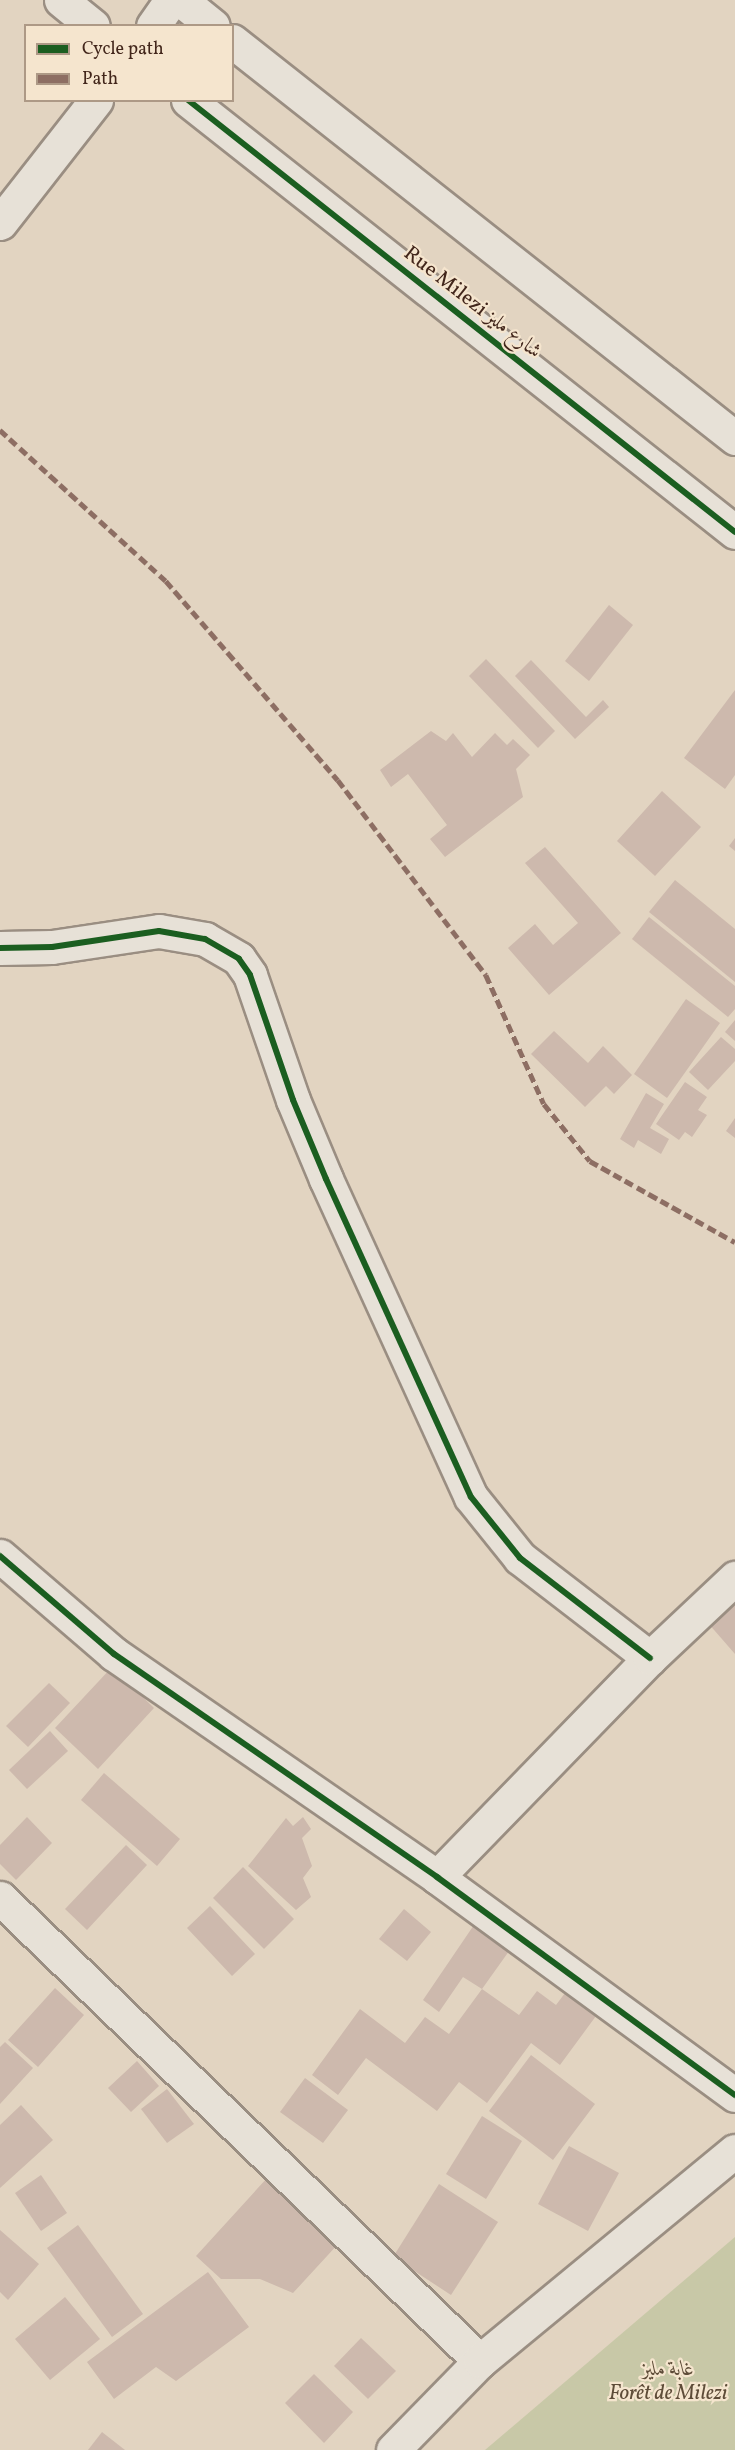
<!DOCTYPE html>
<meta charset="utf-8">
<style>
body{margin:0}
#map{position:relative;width:735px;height:2450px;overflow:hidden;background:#e2d4c1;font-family:Vollkorn,Amiri,serif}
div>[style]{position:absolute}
.green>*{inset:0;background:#c8c8a7}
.building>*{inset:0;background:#cdb9ad}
.roads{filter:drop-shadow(2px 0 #9a8e82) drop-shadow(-2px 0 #9a8e82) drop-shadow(0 2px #9a8e82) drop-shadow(0 -2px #9a8e82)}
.minor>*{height:33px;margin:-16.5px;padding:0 16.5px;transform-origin:16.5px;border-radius:16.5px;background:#e7e1d7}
.tertiary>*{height:33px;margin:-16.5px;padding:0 16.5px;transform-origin:16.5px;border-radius:16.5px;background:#e7e1d7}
.quiet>*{height:4.5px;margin-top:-2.25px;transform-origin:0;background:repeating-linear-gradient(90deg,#8d6e63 0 9px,transparent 0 13.5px)}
.cycleway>*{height:6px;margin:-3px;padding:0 3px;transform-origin:3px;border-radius:3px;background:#1b5e20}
span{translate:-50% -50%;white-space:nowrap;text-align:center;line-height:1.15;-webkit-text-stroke:4.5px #f5e5ce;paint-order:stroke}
.street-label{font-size:21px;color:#42261b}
.park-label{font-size:21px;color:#5e4c38;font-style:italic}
.legend{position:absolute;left:24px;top:24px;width:210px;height:78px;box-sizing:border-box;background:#f5e5ce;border:2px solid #ad9986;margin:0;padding:8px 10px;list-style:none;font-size:18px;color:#42261b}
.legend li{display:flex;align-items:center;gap:12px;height:30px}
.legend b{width:30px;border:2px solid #ad9986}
</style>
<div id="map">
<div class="green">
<div style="clip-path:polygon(735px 2237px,735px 2450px,485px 2450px)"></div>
</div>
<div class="building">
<div style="clip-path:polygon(609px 605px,633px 625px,589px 681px,565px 661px)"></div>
<div style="clip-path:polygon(486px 659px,555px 731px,538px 748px,469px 676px)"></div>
<div style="clip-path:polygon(531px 660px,586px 717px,603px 700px,609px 707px,575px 739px,515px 676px)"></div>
<div style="clip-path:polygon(735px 690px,735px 775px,725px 789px,684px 758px)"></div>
<div style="clip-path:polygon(431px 731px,446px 741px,453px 733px,472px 757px,495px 733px,507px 745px,513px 739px,530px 755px,516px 769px,523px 797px,445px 857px,430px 839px,447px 825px,408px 774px,391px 787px,380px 770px)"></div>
<div style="clip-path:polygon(662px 791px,701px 827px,655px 876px,617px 841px)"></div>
<div style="clip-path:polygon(735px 838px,735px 851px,729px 846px)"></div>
<div style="clip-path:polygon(545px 847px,621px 933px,549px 995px,508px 948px,535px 924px,553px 945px,578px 923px,525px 863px)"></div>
<div style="clip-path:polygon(675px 880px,735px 929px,735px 982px,649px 912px)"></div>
<div style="clip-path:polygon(649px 917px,735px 986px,735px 1009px,728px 1017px,632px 939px)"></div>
<div style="clip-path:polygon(686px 999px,720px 1023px,667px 1098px,634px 1074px)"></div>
<div style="clip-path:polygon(735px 1020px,735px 1041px,725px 1032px)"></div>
<div style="clip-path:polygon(554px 1031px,588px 1063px,603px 1046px,632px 1075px,614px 1094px,606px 1086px,585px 1107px,531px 1054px)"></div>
<div style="clip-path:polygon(721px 1037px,735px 1049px,735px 1061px,708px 1090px,689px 1072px)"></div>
<div style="clip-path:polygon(685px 1082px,707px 1097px,698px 1110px,707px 1115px,692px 1137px,685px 1132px,679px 1140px,656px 1124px)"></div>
<div style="clip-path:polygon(646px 1093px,664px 1104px,650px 1128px,669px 1139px,661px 1154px,638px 1140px,634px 1148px,620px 1139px)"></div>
<div style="clip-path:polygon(735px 1118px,735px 1138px,726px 1131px)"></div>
<div style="clip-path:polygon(735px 1585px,735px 1654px,701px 1615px)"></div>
<div style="clip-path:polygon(112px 1667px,154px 1708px,98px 1769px,55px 1728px)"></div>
<div style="clip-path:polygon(49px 1683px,70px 1703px,28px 1747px,6px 1726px)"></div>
<div style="clip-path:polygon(50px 1731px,68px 1751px,27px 1789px,9px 1770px)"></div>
<div style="clip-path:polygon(104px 1773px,180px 1839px,157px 1866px,81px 1800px)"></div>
<div style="clip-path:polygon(27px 1817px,52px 1843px,16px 1880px,0 1864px,0 1845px)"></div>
<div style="clip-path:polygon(303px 1817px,311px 1829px,302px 1838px,312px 1866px,303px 1878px,311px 1897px,296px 1910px,248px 1866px,286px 1818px,293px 1826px)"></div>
<div style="clip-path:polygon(126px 1845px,147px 1865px,87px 1930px,65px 1909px)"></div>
<div style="clip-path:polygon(243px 1867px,294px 1919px,264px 1949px,213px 1898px)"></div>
<div style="clip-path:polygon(210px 1906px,255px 1954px,232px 1976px,187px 1928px)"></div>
<div style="clip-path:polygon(404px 1909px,431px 1932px,407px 1961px,379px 1939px)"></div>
<div style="clip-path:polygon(478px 1919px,514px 1944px,482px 1989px,519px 2015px,537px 1991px,556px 2005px,565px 1993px,596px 2016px,560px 2065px,531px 2043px,487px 2103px,459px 2082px,437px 2111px,366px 2058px,338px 2095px,312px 2075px,360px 2009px,405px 2043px,425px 2017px,449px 2034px,482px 1989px,463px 1977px,439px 2012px,423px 2000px)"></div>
<div style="clip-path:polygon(55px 1988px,84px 2015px,38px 2067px,8px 2040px)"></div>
<div style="clip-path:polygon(5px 2042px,33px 2068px,0 2104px,0 2047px)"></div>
<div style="clip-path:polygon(531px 2055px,595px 2104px,553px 2160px,489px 2111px)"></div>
<div style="clip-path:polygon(137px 2061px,159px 2086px,131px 2112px,108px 2088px)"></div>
<div style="clip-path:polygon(305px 2078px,348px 2110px,323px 2143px,280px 2112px)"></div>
<div style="clip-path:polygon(167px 2089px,194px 2124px,167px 2143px,141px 2109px)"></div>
<div style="clip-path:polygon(21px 2105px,53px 2140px,0 2188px,0 2125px)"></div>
<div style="clip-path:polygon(482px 2116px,522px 2141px,486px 2199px,446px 2174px)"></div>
<div style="clip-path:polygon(569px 2146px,619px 2173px,588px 2231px,538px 2204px)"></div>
<div style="clip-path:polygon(41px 2175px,67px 2213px,41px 2231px,15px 2193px)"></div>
<div style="clip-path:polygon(268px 2177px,339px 2243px,293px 2293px,260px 2279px,221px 2279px,196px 2256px)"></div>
<div style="clip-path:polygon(439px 2184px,498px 2222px,451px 2295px,393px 2257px)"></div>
<div style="clip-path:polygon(78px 2225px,143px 2314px,112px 2337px,47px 2248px)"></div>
<div style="clip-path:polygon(0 2230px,39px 2264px,8px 2300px,0 2292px)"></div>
<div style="clip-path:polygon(208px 2272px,249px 2327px,176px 2381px,156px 2367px,114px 2399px,87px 2362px)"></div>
<div style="clip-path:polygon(65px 2297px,100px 2339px,50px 2380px,15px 2339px)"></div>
<div style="clip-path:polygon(361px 2338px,396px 2371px,368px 2399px,334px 2366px)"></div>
<div style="clip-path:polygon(314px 2374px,353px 2412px,324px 2443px,285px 2403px)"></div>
<div style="clip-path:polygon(102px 2432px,125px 2450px,88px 2450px)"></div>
</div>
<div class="roads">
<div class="minor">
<div style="left:153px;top:26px;width:32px;rotate:-55deg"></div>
<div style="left:0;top:223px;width:156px;rotate:-52deg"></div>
<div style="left:0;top:948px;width:52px;rotate:-1.1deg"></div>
<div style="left:52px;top:947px;width:108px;rotate:-8.5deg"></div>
<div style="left:159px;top:931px;width:47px;rotate:9.9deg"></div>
<div style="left:205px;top:939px;width:39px;rotate:30deg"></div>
<div style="left:239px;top:959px;width:19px;rotate:55deg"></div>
<div style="left:250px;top:975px;width:132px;rotate:71deg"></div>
<div style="left:293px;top:1100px;width:86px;rotate:67.3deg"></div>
<div style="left:326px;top:1179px;width:349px;rotate:65.5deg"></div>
<div style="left:471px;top:1497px;width:78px;rotate:51.2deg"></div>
<div style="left:520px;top:1558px;width:164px;rotate:37.6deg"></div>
<div style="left:0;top:1556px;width:150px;rotate:40.7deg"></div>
<div style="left:114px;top:1654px;width:393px;rotate:34.6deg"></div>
<div style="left:437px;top:1877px;width:369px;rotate:36.2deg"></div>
<div style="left:437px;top:1877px;width:305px;rotate:-45.8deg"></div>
<div style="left:650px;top:1658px;width:117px;rotate:-43.3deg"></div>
<div style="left:0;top:1898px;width:667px;rotate:43.97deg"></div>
<div style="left:393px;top:2450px;width:124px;rotate:-45.7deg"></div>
<div style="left:480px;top:2361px;width:330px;rotate:-39.5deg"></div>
</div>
<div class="tertiary">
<div style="left:61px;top:0;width:41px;rotate:39.1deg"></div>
<div style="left:181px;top:0;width:41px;rotate:39.1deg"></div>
<div style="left:232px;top:41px;width:641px;rotate:38.28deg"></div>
<div style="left:188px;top:100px;width:697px;rotate:38.3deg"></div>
</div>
</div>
<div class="quiet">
<div style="left:0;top:430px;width:224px;rotate:42.3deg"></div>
<div style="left:166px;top:581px;width:263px;rotate:49.2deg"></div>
<div style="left:338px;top:780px;width:245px;rotate:52.8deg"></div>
<div style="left:486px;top:975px;width:141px;rotate:65.8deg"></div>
<div style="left:544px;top:1104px;width:73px;rotate:51.1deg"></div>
<div style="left:590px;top:1161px;width:166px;rotate:29.2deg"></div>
</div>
<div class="cycleway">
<div style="left:188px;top:100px;width:697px;rotate:38.3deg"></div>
<div style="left:0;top:948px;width:52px;rotate:-1.1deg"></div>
<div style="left:52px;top:947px;width:108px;rotate:-8.5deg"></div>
<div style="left:159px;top:931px;width:47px;rotate:9.9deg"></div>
<div style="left:205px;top:939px;width:39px;rotate:30deg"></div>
<div style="left:239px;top:959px;width:19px;rotate:55deg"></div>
<div style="left:250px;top:975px;width:132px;rotate:71deg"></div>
<div style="left:293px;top:1100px;width:86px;rotate:67.3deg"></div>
<div style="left:326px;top:1179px;width:349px;rotate:65.5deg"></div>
<div style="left:471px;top:1497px;width:78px;rotate:51.2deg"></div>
<div style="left:520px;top:1558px;width:164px;rotate:37.6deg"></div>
<div style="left:0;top:1556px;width:150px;rotate:40.7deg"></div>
<div style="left:114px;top:1654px;width:393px;rotate:34.6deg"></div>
<div style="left:437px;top:1877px;width:369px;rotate:36.2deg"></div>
</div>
<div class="street-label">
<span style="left:472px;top:303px;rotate:38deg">Rue Milezi شارع مليز</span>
</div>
<div class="park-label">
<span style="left:668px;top:2382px">غابة مليز<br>Forêt de Milezi</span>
</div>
<ul class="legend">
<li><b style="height:8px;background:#1b5e20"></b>Cycle path</li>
<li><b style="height:8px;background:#8d6e63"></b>Path</li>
</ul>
</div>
